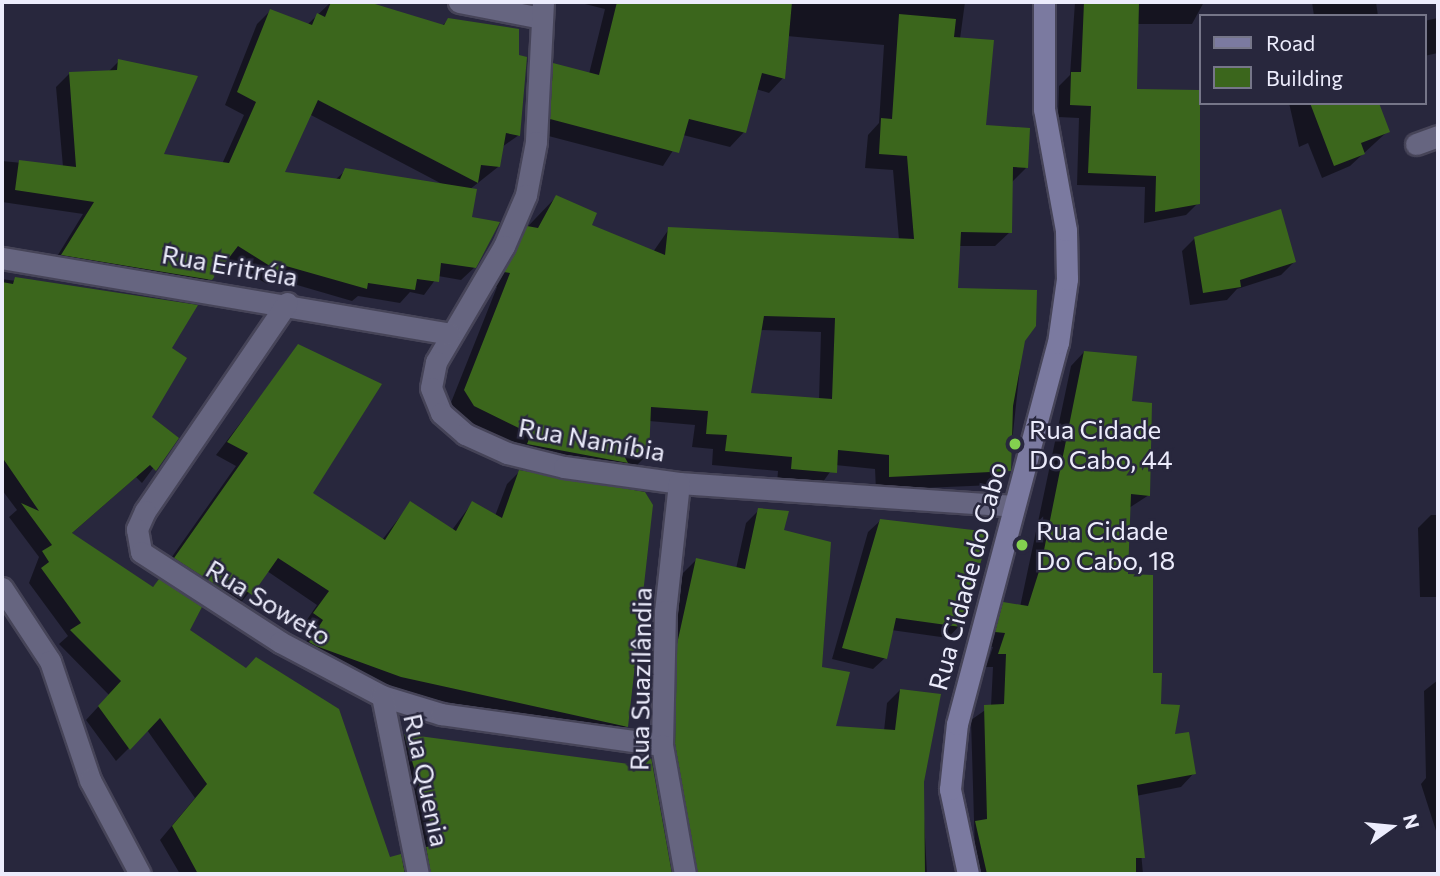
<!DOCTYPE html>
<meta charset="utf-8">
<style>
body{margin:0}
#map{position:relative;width:1440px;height:876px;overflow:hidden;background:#28273d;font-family:Commissioner,sans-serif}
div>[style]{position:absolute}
.shadow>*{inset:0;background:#0007}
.building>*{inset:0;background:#3b661c}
.roads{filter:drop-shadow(2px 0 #464458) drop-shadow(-2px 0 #464458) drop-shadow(0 2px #464458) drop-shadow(0 -2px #464458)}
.street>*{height:21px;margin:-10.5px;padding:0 10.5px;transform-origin:10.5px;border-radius:10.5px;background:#666580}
.secondary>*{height:21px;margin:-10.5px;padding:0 10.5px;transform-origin:10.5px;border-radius:10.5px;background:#7b7aa0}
.dots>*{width:19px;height:19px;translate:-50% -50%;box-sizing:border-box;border:4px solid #28273d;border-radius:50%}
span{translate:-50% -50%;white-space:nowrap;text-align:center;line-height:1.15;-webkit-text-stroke:5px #28273d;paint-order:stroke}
.street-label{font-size:26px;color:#ececfc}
.poi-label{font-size:26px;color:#ececfc}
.left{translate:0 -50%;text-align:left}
.frame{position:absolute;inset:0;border:4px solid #ececfc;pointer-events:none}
.legend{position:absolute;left:1199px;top:14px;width:228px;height:91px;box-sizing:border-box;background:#28273d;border:2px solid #767689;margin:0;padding:9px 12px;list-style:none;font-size:21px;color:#ececfc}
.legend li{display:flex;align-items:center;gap:14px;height:35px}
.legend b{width:35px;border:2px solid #767689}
.north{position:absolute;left:1356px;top:792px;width:70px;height:70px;-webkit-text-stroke:5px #28273d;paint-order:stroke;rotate:75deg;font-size:19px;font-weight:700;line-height:28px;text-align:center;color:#ececfc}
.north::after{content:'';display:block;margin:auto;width:24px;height:32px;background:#ececfc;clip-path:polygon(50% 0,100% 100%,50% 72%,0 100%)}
</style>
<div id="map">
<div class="shadow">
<div style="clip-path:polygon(evenodd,331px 2px,442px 26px,448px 20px,519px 135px,502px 147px,498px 167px,469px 190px,475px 267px,461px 280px,438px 276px,424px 295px,410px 292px,400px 303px,358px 296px,352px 301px,273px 278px,267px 284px,225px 259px,197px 293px,50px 268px,83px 214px,2px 202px,2px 161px,63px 167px,56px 87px,69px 74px,107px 73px,119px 61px,161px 156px,222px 164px,244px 115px,225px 105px,257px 24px,270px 11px,307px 25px,331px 2px,309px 114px,444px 185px,346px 170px,335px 180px,282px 174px,309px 114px)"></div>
<div style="clip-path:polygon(evenodd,577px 2px,965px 2px,960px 39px,984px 127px,1026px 168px,1011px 183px,1010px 232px,995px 246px,958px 246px,956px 289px,1023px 340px,1009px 470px,994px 485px,876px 490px,875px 469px,835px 465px,820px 486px,777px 483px,778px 471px,712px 465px,713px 449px,692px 447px,695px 425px,649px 421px,647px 455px,633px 469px,514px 459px,467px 428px,450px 405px,497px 287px,491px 286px,513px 242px,556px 197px,590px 226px,653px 252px,669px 229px,899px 240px,893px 170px,865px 168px,868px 135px,879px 123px,884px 45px,787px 36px,783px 78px,769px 93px,756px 89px,744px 132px,730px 147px,683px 135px,663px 166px,537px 133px,539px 80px,554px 65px,589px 74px,605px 9px,577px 2px,759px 330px,821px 332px,819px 400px,749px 395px,759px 330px)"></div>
<div style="clip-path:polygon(1075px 2px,1204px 2px,1192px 24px,1137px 24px,1135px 91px,1200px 92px,1198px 203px,1186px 215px,1144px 223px,1145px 187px,1077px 185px,1079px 118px,1058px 117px,1059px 86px,1070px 75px)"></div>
<div style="clip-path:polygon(1312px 2px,1376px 2px,1378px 16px,1314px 16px)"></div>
<div style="clip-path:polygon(1438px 18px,1438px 53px,1424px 56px,1424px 21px)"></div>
<div style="clip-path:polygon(1289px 103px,1377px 103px,1388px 131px,1350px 166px,1322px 178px,1308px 143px,1299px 147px)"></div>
<div style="clip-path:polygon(1195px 238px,1294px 262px,1281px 275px,1237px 289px,1227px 300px,1190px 305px,1182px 251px)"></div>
<div style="clip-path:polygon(2px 279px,195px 306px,169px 349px,150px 417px,176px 438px,142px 483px,136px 477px,71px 534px,151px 589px,159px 581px,188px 631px,389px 859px,400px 856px,407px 874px,180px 874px,160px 840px,195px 798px,147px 730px,116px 761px,86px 720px,109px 695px,59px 644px,68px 636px,29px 583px,39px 557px,9px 517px,17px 510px,2px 490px)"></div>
<div style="clip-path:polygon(299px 346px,311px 493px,382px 540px,410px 504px,452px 530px,472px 503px,495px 516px,507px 484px,520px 471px,626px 726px,613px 739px,388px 689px,297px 655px,312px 633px,302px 627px,317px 605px,267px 571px,238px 606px,162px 571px,236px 466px,216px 455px)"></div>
<div style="clip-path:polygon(1084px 352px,1131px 403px,1149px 495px,1129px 508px,1127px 576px,1160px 706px,1194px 773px,1181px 787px,1136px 796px,1143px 874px,981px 874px,975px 854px,971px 720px,991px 706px,993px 667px,986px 667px,993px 647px,983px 645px,990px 618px,1003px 604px,1020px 607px,1071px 366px)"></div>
<div style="clip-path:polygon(759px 510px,782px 532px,833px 727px,884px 731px,887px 703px,900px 690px,922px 782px,927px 874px,684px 874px,665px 658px,683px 573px,696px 560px,736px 569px,746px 523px)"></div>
<div style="clip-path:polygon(1431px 515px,1438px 515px,1438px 597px,1420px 597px,1418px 528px)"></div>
<div style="clip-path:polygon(880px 521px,959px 626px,948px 638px,891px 630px,885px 658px,873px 669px,832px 659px,868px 532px)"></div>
<div style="clip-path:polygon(1438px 680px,1438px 837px,1421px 784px,1426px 778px,1424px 691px)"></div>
<div style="clip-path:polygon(405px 735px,643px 767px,650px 760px,670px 874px,415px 874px,392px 748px)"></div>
</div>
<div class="building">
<div style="clip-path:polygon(331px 2px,375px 4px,444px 25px,448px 18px,519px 29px,519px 55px,527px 57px,520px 136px,506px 133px,500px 167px,481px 165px,478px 183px,318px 100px,285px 172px,340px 179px,345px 168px,477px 189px,472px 217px,500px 222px,476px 268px,441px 263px,439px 282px,417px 279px,415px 290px,368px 283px,367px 289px,286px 266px,281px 273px,238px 246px,212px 280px,61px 255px,94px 202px,15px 190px,19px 160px,76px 167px,69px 72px,117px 70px,118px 59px,198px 76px,164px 154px,229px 163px,256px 102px,237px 92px,270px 9px,312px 25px,317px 13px,325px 17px)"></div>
<div style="clip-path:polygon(617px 2px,792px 2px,785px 79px,762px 73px,746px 133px,689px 119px,679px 153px,550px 119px,553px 63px,599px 75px)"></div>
<div style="clip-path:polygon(1084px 2px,1139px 2px,1137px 89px,1200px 90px,1200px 204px,1155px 212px,1156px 176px,1088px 173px,1091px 106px,1070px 105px,1071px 72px,1081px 72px)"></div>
<div style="clip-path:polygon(evenodd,899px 14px,956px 19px,954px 37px,994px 40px,986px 125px,1030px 128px,1028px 168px,1013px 167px,1012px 233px,961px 232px,958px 288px,1037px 290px,1036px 326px,1025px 341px,1013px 406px,1011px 471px,889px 477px,889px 455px,838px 450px,837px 473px,791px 469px,792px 457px,725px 451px,727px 435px,706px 434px,708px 411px,651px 407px,649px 455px,622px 452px,628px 463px,527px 444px,531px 434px,474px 406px,464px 390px,510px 273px,504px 272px,527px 226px,538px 228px,556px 195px,597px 213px,592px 225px,665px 255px,668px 227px,914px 239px,907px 156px,879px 154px,881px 118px,892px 119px,899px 14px,764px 316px,835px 318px,832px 399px,751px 393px,764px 316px)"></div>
<div style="clip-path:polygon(1310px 103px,1379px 103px,1390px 132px,1361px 143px,1365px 154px,1334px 166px)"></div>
<div style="clip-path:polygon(1281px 209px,1296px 262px,1240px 280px,1241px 287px,1203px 293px,1194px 237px)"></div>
<div style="clip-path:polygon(15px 277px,198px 305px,172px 348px,187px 358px,152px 417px,179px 438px,156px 471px,150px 465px,72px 533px,153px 587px,159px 579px,202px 607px,190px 630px,246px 668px,256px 657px,339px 709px,390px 857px,401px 854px,405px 874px,198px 874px,172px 826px,207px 784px,160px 718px,130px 750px,98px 706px,121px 681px,70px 630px,81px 623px,41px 568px,49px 562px,42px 551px,52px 545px,21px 503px,39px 511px,2px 457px,2px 282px,13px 284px)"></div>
<div style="clip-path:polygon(298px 344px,382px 384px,313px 493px,385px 540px,410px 501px,456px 531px,472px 501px,502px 518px,519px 470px,645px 492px,653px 505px,628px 727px,401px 677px,316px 646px,309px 642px,323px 620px,313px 613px,329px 591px,278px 558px,252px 595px,229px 579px,222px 589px,174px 558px,248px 453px,227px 442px)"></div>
<div style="clip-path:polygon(1084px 351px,1137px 356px,1132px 401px,1152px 403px,1150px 496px,1131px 494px,1128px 574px,1153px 575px,1153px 673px,1162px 673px,1161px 704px,1180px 705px,1175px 734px,1189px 732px,1196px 774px,1137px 785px,1145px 858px,1136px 858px,1136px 874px,987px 874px,975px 821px,987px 819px,984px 705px,1004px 704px,1006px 654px,998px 654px,1005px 633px,995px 632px,1003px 602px,1028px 606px,1041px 565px)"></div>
<div style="clip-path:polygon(758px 508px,789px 511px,784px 530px,831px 542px,822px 667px,850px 672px,836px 726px,895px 730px,900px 689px,941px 694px,924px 782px,925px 874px,698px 874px,675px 744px,677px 644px,696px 558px,745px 569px)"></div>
<div style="clip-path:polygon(880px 519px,990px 532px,961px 627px,896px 618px,887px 659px,842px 648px)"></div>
<div style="clip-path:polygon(404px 734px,644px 766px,651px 757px,672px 874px,431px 874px,426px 847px,437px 845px)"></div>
</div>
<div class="roads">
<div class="street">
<div style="left:459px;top:2px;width:84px;rotate:11deg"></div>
<div style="left:543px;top:2px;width:140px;rotate:92.9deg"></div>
<div style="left:536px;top:142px;width:54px;rotate:100.7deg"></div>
<div style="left:526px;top:195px;width:56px;rotate:113.3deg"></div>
<div style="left:504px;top:246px;width:134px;rotate:120.4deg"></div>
<div style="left:436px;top:362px;width:26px;rotate:101deg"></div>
<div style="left:431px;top:388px;width:27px;rotate:68deg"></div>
<div style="left:441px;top:413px;width:32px;rotate:41deg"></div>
<div style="left:465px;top:434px;width:46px;rotate:24.3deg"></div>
<div style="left:507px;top:453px;width:59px;rotate:13.8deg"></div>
<div style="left:564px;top:467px;width:116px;rotate:7.9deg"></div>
<div style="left:679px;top:483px;width:336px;rotate:3.9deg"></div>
<div style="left:1416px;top:144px;width:23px;rotate:-20deg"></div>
<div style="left:2px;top:258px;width:453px;rotate:9.6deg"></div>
<div style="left:287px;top:303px;width:252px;rotate:124.3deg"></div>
<div style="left:145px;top:511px;width:20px;rotate:114deg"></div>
<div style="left:137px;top:529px;width:23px;rotate:80deg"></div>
<div style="left:141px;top:552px;width:166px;rotate:32.9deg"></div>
<div style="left:280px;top:642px;width:115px;rotate:27.9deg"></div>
<div style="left:382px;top:696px;width:62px;rotate:17deg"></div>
<div style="left:441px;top:714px;width:223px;rotate:8deg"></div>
<div style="left:679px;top:483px;width:129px;rotate:96.2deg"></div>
<div style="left:665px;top:611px;width:134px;rotate:91.3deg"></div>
<div style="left:662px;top:745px;width:131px;rotate:79.9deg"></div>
<div style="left:2px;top:588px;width:87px;rotate:56.7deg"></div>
<div style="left:50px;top:661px;width:126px;rotate:71.4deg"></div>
<div style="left:90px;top:780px;width:106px;rotate:62deg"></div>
<div style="left:382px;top:696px;width:182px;rotate:78.6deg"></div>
</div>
<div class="secondary">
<div style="left:968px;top:874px;width:87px;rotate:-102deg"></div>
<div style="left:950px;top:789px;width:65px;rotate:-83.9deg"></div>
<div style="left:957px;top:724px;width:394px;rotate:-75.2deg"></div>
<div style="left:1058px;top:343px;width:65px;rotate:-82deg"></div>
<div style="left:1067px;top:279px;width:49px;rotate:-91.2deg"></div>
<div style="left:1066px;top:230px;width:123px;rotate:-100.3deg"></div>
<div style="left:1044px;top:109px;width:107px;rotate:-90deg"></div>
</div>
</div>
<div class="dots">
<div style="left:1015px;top:444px;background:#83d04f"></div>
<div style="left:1022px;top:545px;background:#83d04f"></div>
</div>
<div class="street-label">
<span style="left:230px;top:265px;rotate:10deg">Rua Eritréia</span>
<span style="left:592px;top:439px;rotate:10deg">Rua Namíbia</span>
<span style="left:967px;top:576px;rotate:-75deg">Rua Cidade do Cabo</span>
<span style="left:269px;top:602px;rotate:31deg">Rua Soweto</span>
<span style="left:640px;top:679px;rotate:-89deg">Rua Suazilândia</span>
<span style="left:427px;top:780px;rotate:78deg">Rua Quenia</span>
</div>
<div class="poi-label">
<span class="left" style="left:1029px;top:444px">Rua Cidade<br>Do Cabo, 44</span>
<span class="left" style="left:1036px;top:545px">Rua Cidade<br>Do Cabo, 18</span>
</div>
<div class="frame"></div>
<ul class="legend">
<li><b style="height:9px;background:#7b7aa0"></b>Road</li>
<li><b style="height:19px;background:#3b661c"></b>Building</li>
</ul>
<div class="north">N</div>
</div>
